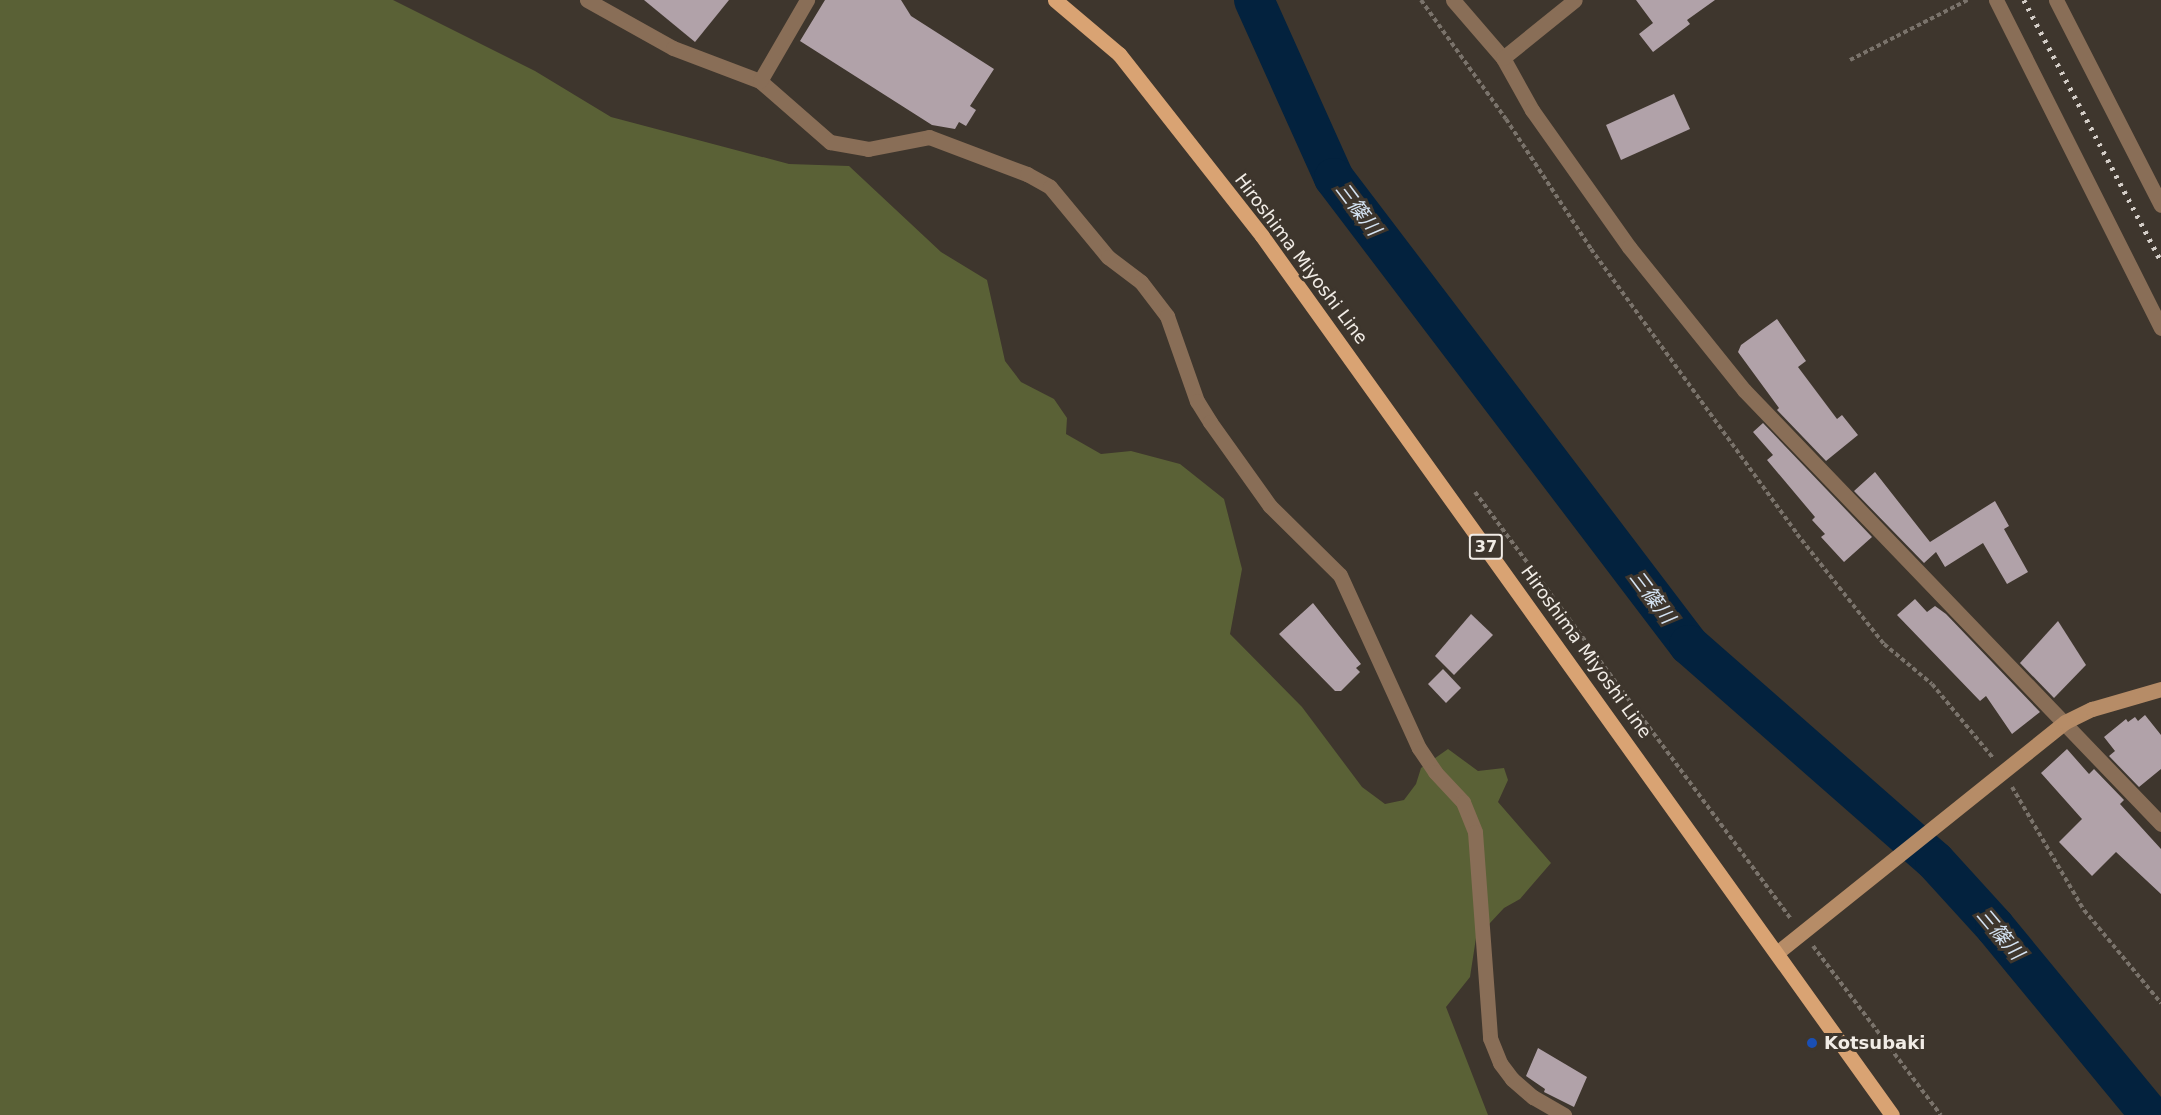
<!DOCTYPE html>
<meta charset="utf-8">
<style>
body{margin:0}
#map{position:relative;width:2161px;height:1115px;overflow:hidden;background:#3e362d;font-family:"DejaVu Sans","Noto Sans JP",sans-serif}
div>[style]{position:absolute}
.green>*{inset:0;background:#5a6136}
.river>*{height:40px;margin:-20px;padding:0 20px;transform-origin:20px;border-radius:20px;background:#03223e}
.building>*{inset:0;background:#b1a2a9}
.path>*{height:4px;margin-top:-2px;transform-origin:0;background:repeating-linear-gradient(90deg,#7a736b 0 4.5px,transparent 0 7.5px)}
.street>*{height:15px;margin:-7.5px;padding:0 7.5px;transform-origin:7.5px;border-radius:7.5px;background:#896e57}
.secondary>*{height:15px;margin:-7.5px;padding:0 7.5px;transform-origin:7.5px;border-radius:7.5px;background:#b68c67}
.primary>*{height:15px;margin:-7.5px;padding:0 7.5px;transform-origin:7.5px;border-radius:7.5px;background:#d9a373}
.rail>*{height:4.5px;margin-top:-2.25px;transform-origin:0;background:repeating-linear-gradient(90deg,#d4cec8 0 3px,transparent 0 9px)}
.dots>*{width:16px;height:16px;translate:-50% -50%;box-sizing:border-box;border:3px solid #3e362d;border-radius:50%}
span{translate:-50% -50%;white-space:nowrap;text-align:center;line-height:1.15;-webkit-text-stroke:6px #3e362d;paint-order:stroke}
.shield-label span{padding:2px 4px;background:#3e362d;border:2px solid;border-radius:4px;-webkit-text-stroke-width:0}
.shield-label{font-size:16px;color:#f1ece6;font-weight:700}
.street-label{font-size:18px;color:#f1ece6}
.poi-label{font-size:18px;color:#f1ece6;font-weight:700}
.left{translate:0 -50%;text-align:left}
.water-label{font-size:20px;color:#d5e4f4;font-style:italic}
</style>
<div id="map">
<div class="green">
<div style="clip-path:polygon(0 0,393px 0,535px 71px,611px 117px,789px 164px,849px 166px,941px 252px,987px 280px,1005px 361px,1021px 382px,1054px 399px,1067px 418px,1066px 434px,1101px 454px,1131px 451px,1180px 464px,1224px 499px,1242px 569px,1230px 634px,1302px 707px,1362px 787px,1385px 804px,1404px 800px,1416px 784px,1421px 768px,1448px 749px,1478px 771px,1504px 768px,1508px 780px,1498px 802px,1551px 863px,1520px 899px,1504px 908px,1476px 938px,1470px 977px,1446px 1007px,1488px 1115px,0 1115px)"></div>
</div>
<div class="river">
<div style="left:1254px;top:0;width:195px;rotate:65.8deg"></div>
<div style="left:1334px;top:178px;width:587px;rotate:52.76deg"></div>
<div style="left:1689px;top:645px;width:327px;rotate:41.3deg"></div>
<div style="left:1935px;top:861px;width:89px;rotate:47.7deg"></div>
<div style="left:1995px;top:927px;width:244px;rotate:50.5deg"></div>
</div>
<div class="building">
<div style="clip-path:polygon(644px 0,729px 0,695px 42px)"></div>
<div style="clip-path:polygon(825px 0,901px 0,911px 16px,994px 69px,970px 106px,976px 110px,966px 126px,959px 122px,955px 129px,932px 125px,800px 41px)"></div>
<div style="clip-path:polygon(1636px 0,1715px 0,1687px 20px,1690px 24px,1653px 52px,1639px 34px,1653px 23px)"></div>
<div style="clip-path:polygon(1674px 94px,1690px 129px,1621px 160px,1606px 125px)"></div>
<div style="clip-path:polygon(1777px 319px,1806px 361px,1798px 367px,1837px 419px,1842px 415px,1858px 435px,1826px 461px,1777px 410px,1779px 408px,1738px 352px,1741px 345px)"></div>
<div style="clip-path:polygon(1763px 423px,1872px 537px,1844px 562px,1821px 537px,1825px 534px,1812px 520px,1815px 517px,1767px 460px,1773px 455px,1753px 432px)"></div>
<div style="clip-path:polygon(1875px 472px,1930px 542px,1995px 501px,2009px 526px,2004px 529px,2028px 572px,2007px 584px,1983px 543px,1945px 567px,1936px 552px,1924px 563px,1854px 491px)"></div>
<div style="clip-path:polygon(1915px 599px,1927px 612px,1935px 606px,1946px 614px,2040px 712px,2012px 734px,1986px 696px,1980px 701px,1897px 615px)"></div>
<div style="clip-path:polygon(1313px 603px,1361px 664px,1356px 668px,1360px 672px,1341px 691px,1335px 691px,1279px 634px)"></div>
<div style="clip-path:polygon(1471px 614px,1493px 635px,1454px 675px,1435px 656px)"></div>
<div style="clip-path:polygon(2058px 621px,2086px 665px,2054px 698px,2020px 663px)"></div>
<div style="clip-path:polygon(1443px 669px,1461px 688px,1446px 703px,1428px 684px)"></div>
<div style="clip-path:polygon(2145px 715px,2161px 735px,2161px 769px,2139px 787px,2109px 756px,2115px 751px,2104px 737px,2126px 719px,2128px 722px,2135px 717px,2138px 721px)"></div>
<div style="clip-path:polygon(2067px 749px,2089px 774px,2094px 769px,2124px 800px,2120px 804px,2161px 849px,2161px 894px,2116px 852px,2092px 876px,2059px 842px,2082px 819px,2041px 773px)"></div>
<div style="clip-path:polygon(1538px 1048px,1587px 1077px,1574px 1107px,1544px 1092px,1545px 1089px,1526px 1076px)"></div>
</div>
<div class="path">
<div style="left:1421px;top:0;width:146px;rotate:54.5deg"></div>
<div style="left:1506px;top:119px;width:155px;rotate:56.8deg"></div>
<div style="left:1591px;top:249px;width:352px;rotate:54.1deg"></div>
<div style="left:1797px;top:534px;width:140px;rotate:51.7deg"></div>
<div style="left:1884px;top:644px;width:62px;rotate:39.8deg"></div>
<div style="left:1932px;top:684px;width:96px;rotate:50.5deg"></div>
<div style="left:1850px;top:60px;width:132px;rotate:-27deg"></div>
<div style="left:1475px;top:492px;width:531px;rotate:53.5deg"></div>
<div style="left:2012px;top:787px;width:143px;rotate:59.7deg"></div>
<div style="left:2084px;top:910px;width:121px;rotate:50.4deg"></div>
<div style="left:1813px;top:946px;width:212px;rotate:52.9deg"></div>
</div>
<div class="street">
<div style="left:587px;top:0;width:98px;rotate:29.2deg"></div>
<div style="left:673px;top:48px;width:93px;rotate:20.8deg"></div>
<div style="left:760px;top:81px;width:93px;rotate:41.1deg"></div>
<div style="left:830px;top:142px;width:39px;rotate:10deg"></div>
<div style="left:868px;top:149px;width:62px;rotate:-11.1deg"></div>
<div style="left:929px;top:137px;width:105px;rotate:20.7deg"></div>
<div style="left:1027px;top:174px;width:26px;rotate:29deg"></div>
<div style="left:1050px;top:187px;width:91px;rotate:50.4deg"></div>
<div style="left:1108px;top:257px;width:41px;rotate:37.1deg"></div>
<div style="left:1141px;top:282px;width:43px;rotate:52.6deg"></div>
<div style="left:1167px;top:316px;width:90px;rotate:70.6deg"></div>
<div style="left:1197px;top:401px;width:25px;rotate:58deg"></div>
<div style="left:1210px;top:422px;width:103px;rotate:54.5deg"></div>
<div style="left:1270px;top:506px;width:98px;rotate:44.6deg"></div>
<div style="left:1340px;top:575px;width:190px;rotate:65.5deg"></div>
<div style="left:1419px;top:748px;width:29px;rotate:56deg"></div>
<div style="left:1435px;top:772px;width:41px;rotate:47deg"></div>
<div style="left:1463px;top:802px;width:32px;rotate:68deg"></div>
<div style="left:1475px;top:832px;width:207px;rotate:85.8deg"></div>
<div style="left:1490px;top:1038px;width:27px;rotate:68deg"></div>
<div style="left:1500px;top:1063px;width:20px;rotate:53deg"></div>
<div style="left:1512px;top:1079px;width:28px;rotate:41deg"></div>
<div style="left:1533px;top:1097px;width:36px;rotate:30deg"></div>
<div style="left:1453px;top:0;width:77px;rotate:49.2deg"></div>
<div style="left:1503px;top:58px;width:60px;rotate:60.9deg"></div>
<div style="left:1532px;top:110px;width:168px;rotate:54.7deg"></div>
<div style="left:1629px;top:247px;width:184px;rotate:51.2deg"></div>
<div style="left:1744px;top:390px;width:602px;rotate:46.14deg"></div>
<div style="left:1996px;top:0;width:367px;rotate:63.3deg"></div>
<div style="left:2056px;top:0;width:230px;rotate:62.9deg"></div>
<div style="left:1503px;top:58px;width:92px;rotate:-38.9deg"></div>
<div style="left:760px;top:81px;width:94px;rotate:-59.9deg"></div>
</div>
<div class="secondary">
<div style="left:1778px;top:952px;width:368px;rotate:-38.7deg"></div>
<div style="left:2065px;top:722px;width:30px;rotate:-26deg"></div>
<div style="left:2092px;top:709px;width:72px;rotate:-16.2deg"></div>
</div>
<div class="primary">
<div style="left:1055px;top:0;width:84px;rotate:40.2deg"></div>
<div style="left:1119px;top:54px;width:231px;rotate:51.8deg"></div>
<div style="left:1262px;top:236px;width:1081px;rotate:54.37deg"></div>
</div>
<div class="rail">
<div style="left:2024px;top:0;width:295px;rotate:62.3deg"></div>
</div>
<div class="dots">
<div style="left:1812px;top:1043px;background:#1a4fb4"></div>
</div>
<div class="shield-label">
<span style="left:1486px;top:547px">37</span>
</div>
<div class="street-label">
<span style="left:1301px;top:259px;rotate:53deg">Hiroshima Miyoshi Line</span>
<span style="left:1586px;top:652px;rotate:54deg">Hiroshima Miyoshi Line</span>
</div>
<div class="poi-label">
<span class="left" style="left:1824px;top:1043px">Kotsubaki</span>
</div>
<div class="water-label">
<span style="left:1358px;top:209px;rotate:53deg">三篠川</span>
<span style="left:1652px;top:597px;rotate:53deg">三篠川</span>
<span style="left:2000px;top:934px;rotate:50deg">三篠川</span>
</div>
</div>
